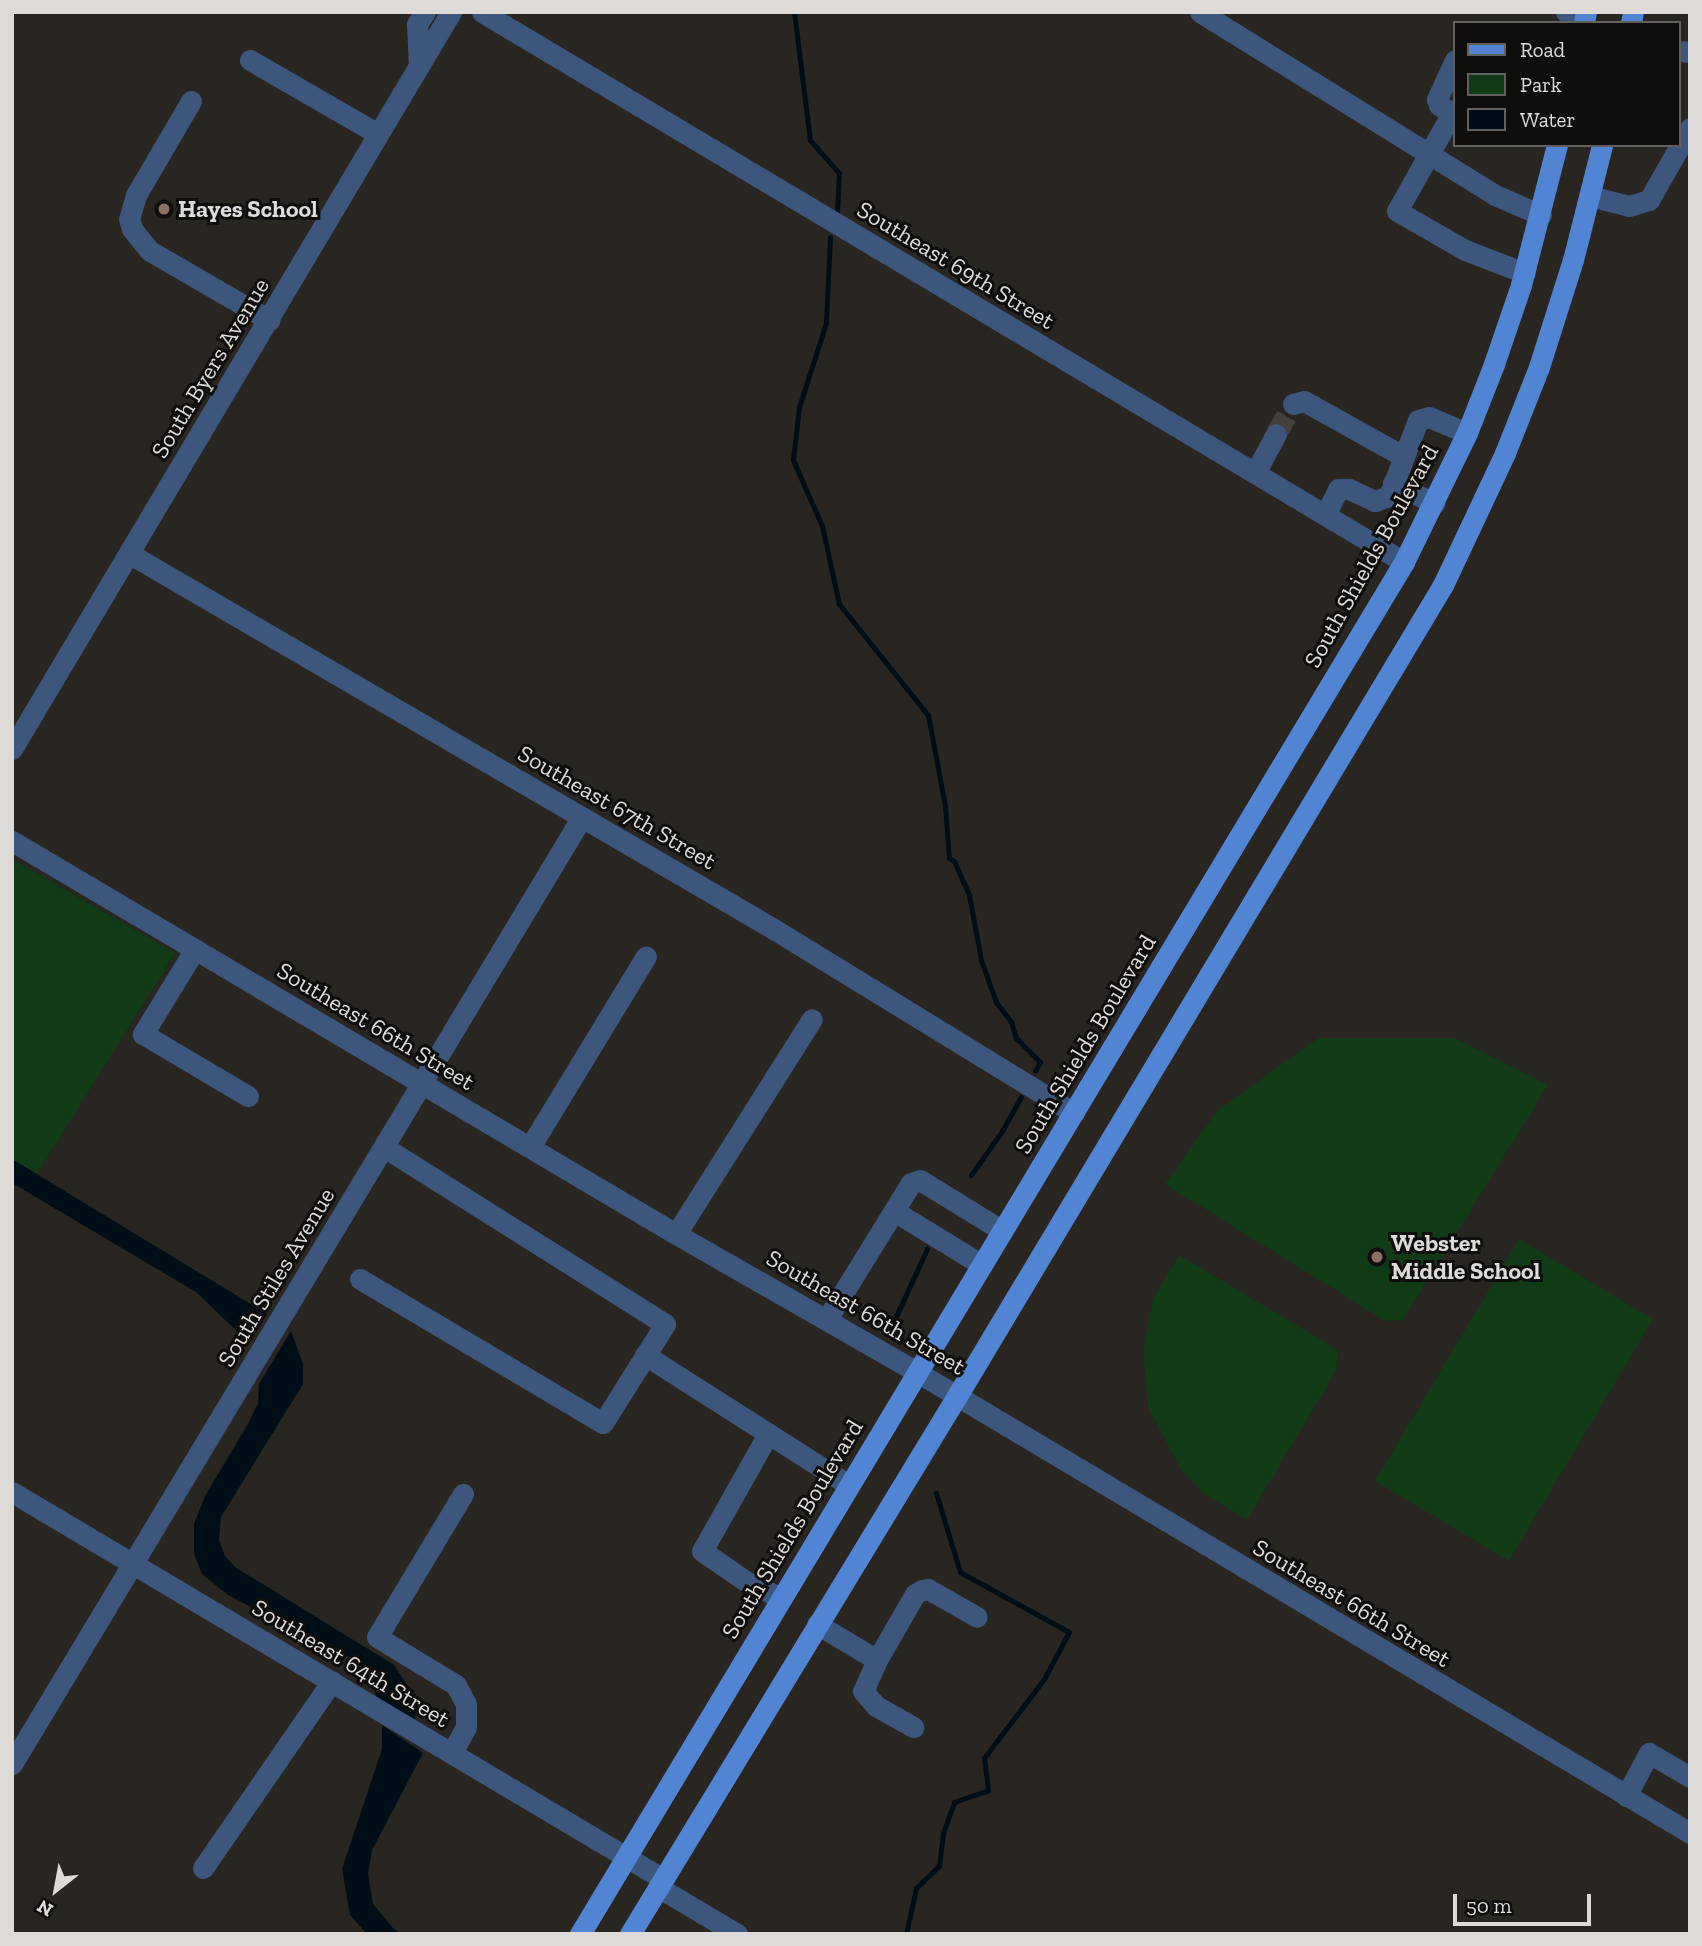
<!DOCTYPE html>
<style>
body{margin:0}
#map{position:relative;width:1702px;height:1946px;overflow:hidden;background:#292521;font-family:"Zilla Slab",serif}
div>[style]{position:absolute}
.green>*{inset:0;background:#113a16}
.water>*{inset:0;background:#000e18}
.stream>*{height:5px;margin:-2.5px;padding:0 2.5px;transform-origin:2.5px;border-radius:2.5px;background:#000e18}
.minor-tunnel>*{height:21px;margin-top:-10.5px;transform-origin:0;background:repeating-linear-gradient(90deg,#44403c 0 21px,transparent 0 31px)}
.minor>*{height:21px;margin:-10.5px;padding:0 10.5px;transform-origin:10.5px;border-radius:10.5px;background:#3d567d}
.major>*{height:21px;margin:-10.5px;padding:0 10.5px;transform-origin:10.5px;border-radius:10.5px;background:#5185d4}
.dots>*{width:19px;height:19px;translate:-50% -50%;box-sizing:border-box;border:4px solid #100e0d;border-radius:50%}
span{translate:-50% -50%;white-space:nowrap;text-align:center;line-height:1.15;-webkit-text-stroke:6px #100e0d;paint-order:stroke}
.poi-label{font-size:24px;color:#dddad7;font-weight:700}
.left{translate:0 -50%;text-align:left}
.street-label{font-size:24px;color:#dddad7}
.frame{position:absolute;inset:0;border:14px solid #dddad7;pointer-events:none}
.legend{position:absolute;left:1453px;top:21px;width:228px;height:126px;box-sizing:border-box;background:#100e0d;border:2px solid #62605e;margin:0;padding:9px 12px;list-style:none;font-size:21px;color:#dddad7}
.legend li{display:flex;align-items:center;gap:14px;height:35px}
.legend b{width:35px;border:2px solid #62605e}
.north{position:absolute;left:21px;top:1855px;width:70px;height:70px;-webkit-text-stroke:5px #100e0d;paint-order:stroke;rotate:211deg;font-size:19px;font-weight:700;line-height:28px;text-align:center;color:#dddad7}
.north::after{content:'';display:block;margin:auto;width:24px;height:32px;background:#dddad7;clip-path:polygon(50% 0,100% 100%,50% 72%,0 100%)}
.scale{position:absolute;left:1453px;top:1894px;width:138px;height:32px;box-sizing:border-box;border:4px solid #dddad7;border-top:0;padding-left:9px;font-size:21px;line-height:24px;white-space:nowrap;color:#dddad7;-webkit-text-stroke:5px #100e0d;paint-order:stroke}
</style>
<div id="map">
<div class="green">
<div style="clip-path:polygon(12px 859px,175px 953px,37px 1174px,12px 1159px)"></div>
<div style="clip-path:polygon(1318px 1038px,1454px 1038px,1548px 1085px,1403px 1320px,1385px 1321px,1165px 1184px,1217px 1111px)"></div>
<div style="clip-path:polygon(1519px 1239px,1653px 1319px,1509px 1561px,1375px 1481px)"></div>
<div style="clip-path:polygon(1179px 1255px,1338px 1350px,1336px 1371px,1247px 1520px,1203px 1493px,1181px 1470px,1148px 1407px,1143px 1350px,1153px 1299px)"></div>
</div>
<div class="water">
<div style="clip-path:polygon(12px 1159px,267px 1314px,257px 1331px,246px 1340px,196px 1292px,12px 1183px)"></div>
<div style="clip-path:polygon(291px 1331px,303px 1364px,303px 1384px,221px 1517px,219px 1540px,225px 1556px,235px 1567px,394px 1665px,416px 1699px,415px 1721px,377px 1698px,369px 1676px,356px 1661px,228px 1595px,202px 1574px,194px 1554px,194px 1524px,205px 1496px,248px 1424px,258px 1403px,259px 1384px)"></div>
<div style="clip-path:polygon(382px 1725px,423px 1753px,372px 1850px,368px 1874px,373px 1904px,393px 1928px,401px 1934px,367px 1934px,350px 1915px,342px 1869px,382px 1749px)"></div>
</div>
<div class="stream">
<div style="left:794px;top:12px;width:129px;rotate:82.9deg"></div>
<div style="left:810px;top:140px;width:44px;rotate:48.7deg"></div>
<div style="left:839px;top:173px;width:40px;rotate:92.9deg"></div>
<div style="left:830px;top:237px;width:86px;rotate:92.7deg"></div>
<div style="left:826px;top:323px;width:88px;rotate:107.8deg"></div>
<div style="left:799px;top:407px;width:53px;rotate:96.5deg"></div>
<div style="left:793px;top:460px;width:72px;rotate:66.3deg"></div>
<div style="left:822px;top:526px;width:80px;rotate:77.7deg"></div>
<div style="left:839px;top:604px;width:142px;rotate:51.3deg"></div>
<div style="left:928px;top:715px;width:93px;rotate:79.4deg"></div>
<div style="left:945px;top:806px;width:52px;rotate:85.6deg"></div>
<div style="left:949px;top:858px;width:6px;rotate:31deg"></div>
<div style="left:954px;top:861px;width:37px;rotate:66deg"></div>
<div style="left:969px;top:895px;width:66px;rotate:79.5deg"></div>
<div style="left:981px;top:960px;width:45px;rotate:70.3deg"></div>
<div style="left:996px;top:1002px;width:25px;rotate:53deg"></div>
<div style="left:1011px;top:1022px;width:17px;rotate:73deg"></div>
<div style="left:1016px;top:1038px;width:34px;rotate:45deg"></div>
<div style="left:1040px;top:1062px;width:10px;rotate:119deg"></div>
<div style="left:971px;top:1175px;width:54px;rotate:-54.8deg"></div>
<div style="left:1002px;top:1131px;width:39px;rotate:-61deg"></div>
<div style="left:892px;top:1325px;width:84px;rotate:-65.3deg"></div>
<div style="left:906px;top:1934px;width:47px;rotate:-77.7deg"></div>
<div style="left:916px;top:1888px;width:32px;rotate:-44deg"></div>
<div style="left:939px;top:1866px;width:33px;rotate:-83deg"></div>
<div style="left:943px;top:1833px;width:33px;rotate:-70deg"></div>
<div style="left:954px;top:1802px;width:36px;rotate:-19deg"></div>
<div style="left:988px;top:1790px;width:32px;rotate:-97deg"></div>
<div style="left:984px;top:1758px;width:99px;rotate:-52.8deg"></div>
<div style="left:1044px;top:1679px;width:53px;rotate:-62deg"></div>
<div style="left:1069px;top:1632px;width:124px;rotate:-151.2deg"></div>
<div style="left:960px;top:1572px;width:83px;rotate:-106.9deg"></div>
</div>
<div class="minor-tunnel">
<div style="left:1276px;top:434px;width:34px;rotate:-60deg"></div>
</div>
<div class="minor">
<div style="left:482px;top:12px;width:1074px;rotate:30.82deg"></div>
<div style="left:1200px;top:12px;width:347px;rotate:31.8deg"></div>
<div style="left:1495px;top:195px;width:50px;rotate:23.5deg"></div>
<div style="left:1566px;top:12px;width:21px;rotate:29deg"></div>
<div style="left:1679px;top:51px;width:11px;rotate:5deg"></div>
<div style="left:250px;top:60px;width:148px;rotate:30deg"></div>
<div style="left:1455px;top:60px;width:43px;rotate:114.8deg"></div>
<div style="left:1437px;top:99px;width:6px;rotate:72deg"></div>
<div style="left:1439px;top:105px;width:19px;rotate:32deg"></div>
<div style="left:419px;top:66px;width:42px;rotate:-92.7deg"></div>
<div style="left:417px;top:24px;width:14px;rotate:-56deg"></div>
<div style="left:191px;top:101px;width:109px;rotate:120.3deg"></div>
<div style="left:136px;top:195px;width:25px;rotate:106deg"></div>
<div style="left:129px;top:219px;width:10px;rotate:73deg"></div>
<div style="left:132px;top:229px;width:28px;rotate:51deg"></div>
<div style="left:150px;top:251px;width:138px;rotate:30.1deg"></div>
<div style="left:1452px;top:113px;width:112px;rotate:119.3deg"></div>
<div style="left:1397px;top:211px;width:78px;rotate:29.8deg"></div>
<div style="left:1465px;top:250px;width:64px;rotate:21deg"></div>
<div style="left:1590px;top:196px;width:40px;rotate:14.4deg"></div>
<div style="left:1629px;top:206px;width:21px;rotate:-17deg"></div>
<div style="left:1649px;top:200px;width:83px;rotate:-60.3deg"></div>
<div style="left:1293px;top:404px;width:11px;rotate:-15deg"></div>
<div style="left:1304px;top:401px;width:113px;rotate:29.1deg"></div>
<div style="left:1255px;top:473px;width:44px;rotate:-61.7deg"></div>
<div style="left:1393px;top:483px;width:46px;rotate:26deg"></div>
<div style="left:1325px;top:515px;width:29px;rotate:-63deg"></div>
<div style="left:1338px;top:489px;width:11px"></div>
<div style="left:1349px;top:489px;width:29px;rotate:25deg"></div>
<div style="left:1375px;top:501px;width:15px;rotate:-20deg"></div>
<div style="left:1389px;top:496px;width:81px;rotate:-69.1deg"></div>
<div style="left:1418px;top:420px;width:11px;rotate:-15deg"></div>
<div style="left:1429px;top:417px;width:41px;rotate:22.8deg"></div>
<div style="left:130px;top:554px;width:743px;rotate:30.22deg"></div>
<div style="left:772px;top:928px;width:354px;rotate:31.5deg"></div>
<div style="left:12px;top:749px;width:858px;rotate:-59.22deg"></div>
<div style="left:12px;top:841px;width:772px;rotate:30.62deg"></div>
<div style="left:676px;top:1234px;width:278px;rotate:29.8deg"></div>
<div style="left:917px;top:1372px;width:900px;rotate:30.81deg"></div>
<div style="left:195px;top:949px;width:100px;rotate:121.5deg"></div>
<div style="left:143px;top:1034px;width:122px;rotate:30.6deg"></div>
<div style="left:530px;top:1147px;width:223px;rotate:-58.7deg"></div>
<div style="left:894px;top:1211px;width:103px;rotate:31.5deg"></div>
<div style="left:676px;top:1234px;width:254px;rotate:-57.7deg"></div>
<div style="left:360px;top:1279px;width:282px;rotate:30.7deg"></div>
<div style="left:603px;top:1423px;width:117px;rotate:-57.9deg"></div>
<div style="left:665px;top:1324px;width:331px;rotate:-147.8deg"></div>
<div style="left:827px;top:1319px;width:160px;rotate:-58.3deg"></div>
<div style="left:911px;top:1183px;width:9px;rotate:-18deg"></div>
<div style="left:920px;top:1180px;width:97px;rotate:31.6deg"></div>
<div style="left:645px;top:1355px;width:242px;rotate:32.5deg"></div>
<div style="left:768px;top:1434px;width:134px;rotate:119.4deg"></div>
<div style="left:702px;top:1551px;width:55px;rotate:34.6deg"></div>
<div style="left:747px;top:1582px;width:38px;rotate:25deg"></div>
<div style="left:12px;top:1492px;width:757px;rotate:30.73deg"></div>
<div style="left:817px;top:1624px;width:70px;rotate:31deg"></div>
<div style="left:877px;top:1660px;width:76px;rotate:-60.1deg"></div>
<div style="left:915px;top:1594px;width:8px;rotate:-30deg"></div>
<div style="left:922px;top:1590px;width:6px;rotate:-9deg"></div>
<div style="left:928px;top:1589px;width:56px;rotate:29.7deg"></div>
<div style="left:877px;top:1660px;width:34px;rotate:114deg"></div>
<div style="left:863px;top:1691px;width:20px;rotate:49deg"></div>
<div style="left:876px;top:1706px;width:43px;rotate:29.6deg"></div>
<div style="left:452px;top:1753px;width:30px;rotate:-62deg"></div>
<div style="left:466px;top:1727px;width:23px;rotate:-90deg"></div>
<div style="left:466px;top:1704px;width:21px;rotate:-118deg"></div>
<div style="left:456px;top:1685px;width:92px;rotate:-148.7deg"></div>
<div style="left:377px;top:1637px;width:167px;rotate:-59deg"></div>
<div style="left:12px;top:1764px;width:1105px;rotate:-58.96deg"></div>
<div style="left:1626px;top:1796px;width:49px;rotate:-61.9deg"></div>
<div style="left:1649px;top:1753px;width:48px;rotate:30.3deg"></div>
<div style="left:203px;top:1868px;width:227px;rotate:-55.4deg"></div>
<div style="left:658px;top:1887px;width:92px;rotate:30.7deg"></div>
</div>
<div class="major">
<div style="left:1584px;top:23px;width:11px;rotate:-80deg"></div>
<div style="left:1631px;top:23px;width:11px;rotate:-80deg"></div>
<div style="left:580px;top:1934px;width:1600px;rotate:-59.01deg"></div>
<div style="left:1404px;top:562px;width:144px;rotate:-64deg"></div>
<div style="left:1467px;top:433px;width:74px;rotate:-68.6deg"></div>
<div style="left:1494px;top:364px;width:83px;rotate:-71.1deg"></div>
<div style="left:1521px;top:285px;width:145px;rotate:-75.6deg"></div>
<div style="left:630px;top:1934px;width:630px;rotate:-58.71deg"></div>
<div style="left:957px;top:1396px;width:945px;rotate:-59.07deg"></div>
<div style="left:1443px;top:585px;width:146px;rotate:-64.8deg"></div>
<div style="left:1505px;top:453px;width:92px;rotate:-68.4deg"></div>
<div style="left:1539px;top:367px;width:112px;rotate:-72.4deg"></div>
<div style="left:1573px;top:260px;width:119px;rotate:-75.8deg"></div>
</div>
<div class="dots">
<div style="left:164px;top:209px;background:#8d6e63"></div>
<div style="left:1377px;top:1257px;background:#8d6e63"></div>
</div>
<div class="poi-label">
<span class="left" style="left:178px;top:209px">Hayes School</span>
<span class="left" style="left:1391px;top:1257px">Webster<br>Middle School</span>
</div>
<div class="street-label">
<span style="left:956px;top:265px;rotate:31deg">Southeast 69th Street</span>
<span style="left:210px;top:368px;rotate:-59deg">South Byers Avenue</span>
<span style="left:1371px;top:556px;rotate:-61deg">South Shields Boulevard</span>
<span style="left:617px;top:807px;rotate:30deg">Southeast 67th Street</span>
<span style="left:376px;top:1026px;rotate:31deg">Southeast 66th Street</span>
<span style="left:1085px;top:1044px;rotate:-59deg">South Shields Boulevard</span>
<span style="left:276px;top:1277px;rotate:-59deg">South Stiles Avenue</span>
<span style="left:866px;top:1312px;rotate:30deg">Southeast 66th Street</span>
<span style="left:792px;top:1529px;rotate:-59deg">South Shields Boulevard</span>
<span style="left:1352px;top:1603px;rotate:31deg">Southeast 66th Street</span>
<span style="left:351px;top:1663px;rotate:31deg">Southeast 64th Street</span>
</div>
<div class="frame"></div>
<ul class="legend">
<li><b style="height:9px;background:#5185d4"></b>Road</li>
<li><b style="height:19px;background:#113a16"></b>Park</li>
<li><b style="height:19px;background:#000e18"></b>Water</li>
</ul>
<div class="north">N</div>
<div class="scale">50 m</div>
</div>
